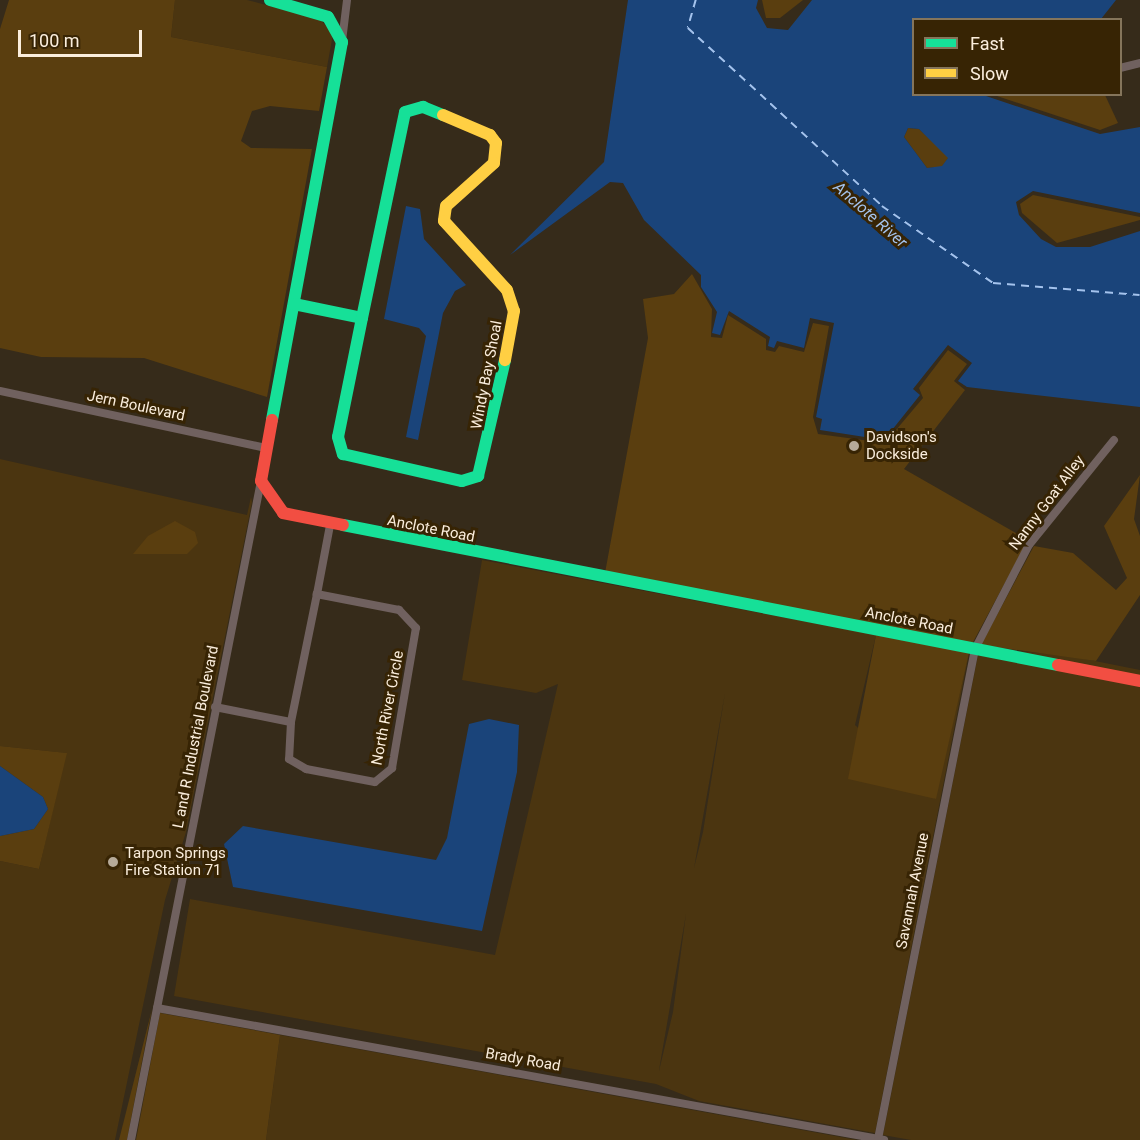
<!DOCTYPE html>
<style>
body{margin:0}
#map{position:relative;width:1140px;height:1140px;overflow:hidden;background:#362b1a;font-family:Roboto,sans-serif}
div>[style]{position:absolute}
.built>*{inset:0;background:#4b3510}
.green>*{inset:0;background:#5a3e0f}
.water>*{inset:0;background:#1a447a}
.ferry>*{height:1.5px;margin-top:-0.75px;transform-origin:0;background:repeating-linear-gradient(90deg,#a4c3ed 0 8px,transparent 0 14px)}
.street>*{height:8px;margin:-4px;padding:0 4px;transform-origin:4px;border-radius:4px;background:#70615f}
.fast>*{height:12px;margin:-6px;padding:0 6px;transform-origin:6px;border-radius:6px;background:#16e098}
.slow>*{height:12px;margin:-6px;padding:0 6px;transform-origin:6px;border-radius:6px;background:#ffcf43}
.jam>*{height:12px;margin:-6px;padding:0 6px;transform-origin:6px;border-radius:6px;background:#f24e42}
.dots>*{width:16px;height:16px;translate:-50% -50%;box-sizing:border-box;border:3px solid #372404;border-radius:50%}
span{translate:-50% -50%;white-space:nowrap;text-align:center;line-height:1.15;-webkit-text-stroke:6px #372404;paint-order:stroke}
.street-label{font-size:15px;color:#fbeedd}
.poi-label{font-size:15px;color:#fbeedd}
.left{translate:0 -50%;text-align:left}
.water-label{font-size:16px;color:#a4c3ed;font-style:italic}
.legend{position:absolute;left:912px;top:18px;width:210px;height:78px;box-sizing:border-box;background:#372404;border:2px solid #85755b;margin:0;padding:8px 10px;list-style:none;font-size:18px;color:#fbeedd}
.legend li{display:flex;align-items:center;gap:12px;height:30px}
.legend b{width:30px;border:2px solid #85755b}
.scale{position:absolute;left:18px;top:30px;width:124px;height:27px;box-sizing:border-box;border:3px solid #fbeedd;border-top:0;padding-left:8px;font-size:18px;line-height:21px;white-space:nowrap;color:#fbeedd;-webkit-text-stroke:4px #372404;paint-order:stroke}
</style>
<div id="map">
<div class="built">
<div style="clip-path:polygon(175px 0,247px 0,320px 19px,333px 34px,327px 67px,171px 37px)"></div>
<div style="clip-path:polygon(0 459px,247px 515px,251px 497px,252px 502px,186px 832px,165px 900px,115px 1140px,0 1140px,0 861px,39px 869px,66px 753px,0 746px)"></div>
<div style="clip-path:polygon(evenodd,482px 560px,876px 635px,855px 725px,935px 799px,969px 653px,875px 1133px,699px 1101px,656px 1084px,174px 996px,190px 899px,495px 955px,558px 684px,536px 693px,462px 680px,482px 560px,725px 693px,703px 832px,694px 868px,725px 693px,482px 560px,686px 914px,673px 1012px,659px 1071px,659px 1070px,686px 914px)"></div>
<div style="clip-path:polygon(1004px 650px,1065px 655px,1140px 670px,1140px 676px)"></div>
<div style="clip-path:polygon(978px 655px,1140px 685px,1140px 1140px,911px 1140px,883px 1135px)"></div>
<div style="clip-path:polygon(280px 1035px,857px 1140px,266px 1140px)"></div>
</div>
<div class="green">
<div style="clip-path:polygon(9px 0,175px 0,171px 37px,327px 67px,319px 111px,270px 106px,252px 111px,241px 141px,251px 148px,312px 149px,267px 397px,144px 358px,41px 357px,0 348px,0 29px)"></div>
<div style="clip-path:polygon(762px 0,803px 0,780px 18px,766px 18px)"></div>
<div style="clip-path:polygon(994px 95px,1105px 95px,1118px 123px,1100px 130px)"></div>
<div style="clip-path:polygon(908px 128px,919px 129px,949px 157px,942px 167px,927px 168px,904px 137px)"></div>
<div style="clip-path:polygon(1033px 195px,1140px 217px,1140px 220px,1057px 243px,1022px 213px,1020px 204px)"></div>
<div style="clip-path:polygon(692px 274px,712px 309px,711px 337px,722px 338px,728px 315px,766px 339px,766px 350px,775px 352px,779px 346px,804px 352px,813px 323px,829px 326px,813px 417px,818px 434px,885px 443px,923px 398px,919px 388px,948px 350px,967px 364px,954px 381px,965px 390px,904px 469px,1028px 540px,972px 644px,605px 573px,648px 338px,643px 299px,674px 294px)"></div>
<div style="clip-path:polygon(1140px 475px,1134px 519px,1140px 536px,1140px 595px,1096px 661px,981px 645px,1034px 546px,1073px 553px,1116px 590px,1127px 578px,1104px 526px)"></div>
<div style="clip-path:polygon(175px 521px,195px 532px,198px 543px,187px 554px,133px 554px,148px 536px)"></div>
<div style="clip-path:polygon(876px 635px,969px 653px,936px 799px,848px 779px)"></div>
<div style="clip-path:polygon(0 746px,67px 753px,39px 869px,0 861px,0 836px,34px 829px,48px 809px,43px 797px,0 766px)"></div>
<div style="clip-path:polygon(152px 1009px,127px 1140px,119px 1140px)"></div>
<div style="clip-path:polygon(160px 1013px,280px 1035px,266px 1140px,136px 1140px)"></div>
</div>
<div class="water">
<div style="clip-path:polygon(evenodd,628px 0,758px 0,756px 8px,767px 28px,788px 30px,812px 0,1116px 0,1101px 19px,914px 20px,914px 94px,983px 95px,1100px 134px,1140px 127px,1140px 213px,1033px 191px,1016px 202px,1019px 215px,1041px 239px,1056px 247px,1090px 247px,1140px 231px,1140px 407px,967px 387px,958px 381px,972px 363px,948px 345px,913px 389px,920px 395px,884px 440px,820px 430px,822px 419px,816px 417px,834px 323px,810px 318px,804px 348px,777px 341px,774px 348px,768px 346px,770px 337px,729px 311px,720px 335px,712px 333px,717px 312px,701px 287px,701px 275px,644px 220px,623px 183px,610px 182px,510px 255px,604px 162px,628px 0,908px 128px,919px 129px,948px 158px,942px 166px,927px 168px,904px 137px,908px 128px)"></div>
<div style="clip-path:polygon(406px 206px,420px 209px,424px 239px,466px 285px,455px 291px,443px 313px,418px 440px,406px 437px,426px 336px,419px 328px,384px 319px)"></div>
<div style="clip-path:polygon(489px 719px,519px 725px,517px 772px,482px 931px,233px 887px,224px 844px,243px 826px,436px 860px,447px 838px,469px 724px)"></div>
<div style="clip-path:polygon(0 766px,43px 797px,48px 809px,34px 829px,0 836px)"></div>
</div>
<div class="ferry">
<div style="left:696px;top:0;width:29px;rotate:106deg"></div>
<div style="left:688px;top:28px;width:263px;rotate:42.5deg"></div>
<div style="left:882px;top:206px;width:135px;rotate:34.7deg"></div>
<div style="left:993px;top:283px;width:147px;rotate:4.7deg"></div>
</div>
<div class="street">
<div style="left:342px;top:41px;width:41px;rotate:-83deg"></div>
<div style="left:1120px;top:68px;width:21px;rotate:-14deg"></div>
<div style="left:0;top:391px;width:273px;rotate:12.1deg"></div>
<div style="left:317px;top:594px;width:131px;rotate:101.5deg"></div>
<div style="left:291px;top:722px;width:37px;rotate:93deg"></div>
<div style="left:289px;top:759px;width:20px;rotate:30deg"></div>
<div style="left:306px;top:769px;width:70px;rotate:10.7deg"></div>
<div style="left:375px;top:782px;width:22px;rotate:-39deg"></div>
<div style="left:392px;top:768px;width:142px;rotate:-80.3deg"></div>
<div style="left:416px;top:628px;width:25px;rotate:-133deg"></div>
<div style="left:399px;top:610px;width:84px;rotate:-169deg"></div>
<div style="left:317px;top:594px;width:70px;rotate:-79.3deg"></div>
<div style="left:215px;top:707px;width:77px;rotate:11.2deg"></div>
<div style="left:157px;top:1008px;width:739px;rotate:10.29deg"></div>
<div style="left:878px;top:1139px;width:500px;rotate:-78.8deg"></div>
<div style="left:975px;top:649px;width:117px;rotate:-62.6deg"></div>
<div style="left:1029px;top:545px;width:135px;rotate:-51deg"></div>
<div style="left:131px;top:1140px;width:672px;rotate:-78.84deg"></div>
</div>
<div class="fast">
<div style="left:270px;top:0;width:60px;rotate:16.3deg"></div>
<div style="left:328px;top:17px;width:29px;rotate:61deg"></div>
<div style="left:342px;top:42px;width:384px;rotate:100.5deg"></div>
<div style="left:294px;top:304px;width:69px;rotate:11.6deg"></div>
<div style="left:362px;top:318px;width:121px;rotate:101.4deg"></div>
<div style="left:338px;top:437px;width:18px;rotate:74deg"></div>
<div style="left:343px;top:454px;width:122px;rotate:12.8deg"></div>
<div style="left:462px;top:481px;width:17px;rotate:-17deg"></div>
<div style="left:478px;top:476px;width:119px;rotate:-76.9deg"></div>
<div style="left:362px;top:318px;width:210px;rotate:-78.2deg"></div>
<div style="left:405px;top:112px;width:19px;rotate:-16deg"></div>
<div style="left:423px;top:107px;width:22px;rotate:22deg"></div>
<div style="left:343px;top:525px;width:729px;rotate:11.08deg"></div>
</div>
<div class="slow">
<div style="left:443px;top:115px;width:51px;rotate:23.1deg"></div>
<div style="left:490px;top:135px;width:10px;rotate:53deg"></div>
<div style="left:496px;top:143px;width:20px;rotate:96deg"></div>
<div style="left:494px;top:163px;width:64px;rotate:138.1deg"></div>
<div style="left:446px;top:206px;width:15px;rotate:98deg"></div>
<div style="left:444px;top:221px;width:93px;rotate:47.6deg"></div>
<div style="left:507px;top:290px;width:22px;rotate:72deg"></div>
<div style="left:514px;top:311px;width:50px;rotate:100.4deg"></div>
</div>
<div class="jam">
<div style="left:272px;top:420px;width:62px;rotate:100.2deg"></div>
<div style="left:261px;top:481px;width:39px;rotate:55deg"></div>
<div style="left:283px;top:513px;width:61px;rotate:11.3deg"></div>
<div style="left:1058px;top:665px;width:84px;rotate:11deg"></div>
</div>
<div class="dots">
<div style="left:854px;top:446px;background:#b6aa99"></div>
<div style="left:113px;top:862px;background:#b6aa99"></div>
</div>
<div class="street-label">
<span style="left:487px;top:375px;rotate:-79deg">Windy Bay Shoal</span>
<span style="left:136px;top:406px;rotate:12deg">Jern Boulevard</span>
<span style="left:1047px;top:503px;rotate:-53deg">Nanny Goat Alley</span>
<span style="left:431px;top:529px;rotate:11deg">Anclote Road</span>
<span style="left:909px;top:621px;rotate:11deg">Anclote Road</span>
<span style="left:388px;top:708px;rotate:-79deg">North River Circle</span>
<span style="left:196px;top:737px;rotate:-79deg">L and R Industrial Boulevard</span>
<span style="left:913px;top:891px;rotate:-79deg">Savannah Avenue</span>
<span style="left:523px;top:1060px;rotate:10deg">Brady Road</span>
</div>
<div class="poi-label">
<span class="left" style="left:866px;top:446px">Davidson's<br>Dockside</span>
<span class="left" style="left:125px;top:862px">Tarpon Springs<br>Fire Station 71</span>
</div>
<div class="water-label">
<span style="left:870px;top:215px;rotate:41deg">Anclote River</span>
</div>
<ul class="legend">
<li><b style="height:8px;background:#16e098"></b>Fast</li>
<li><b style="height:8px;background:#ffcf43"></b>Slow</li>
</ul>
<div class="scale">100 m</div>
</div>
